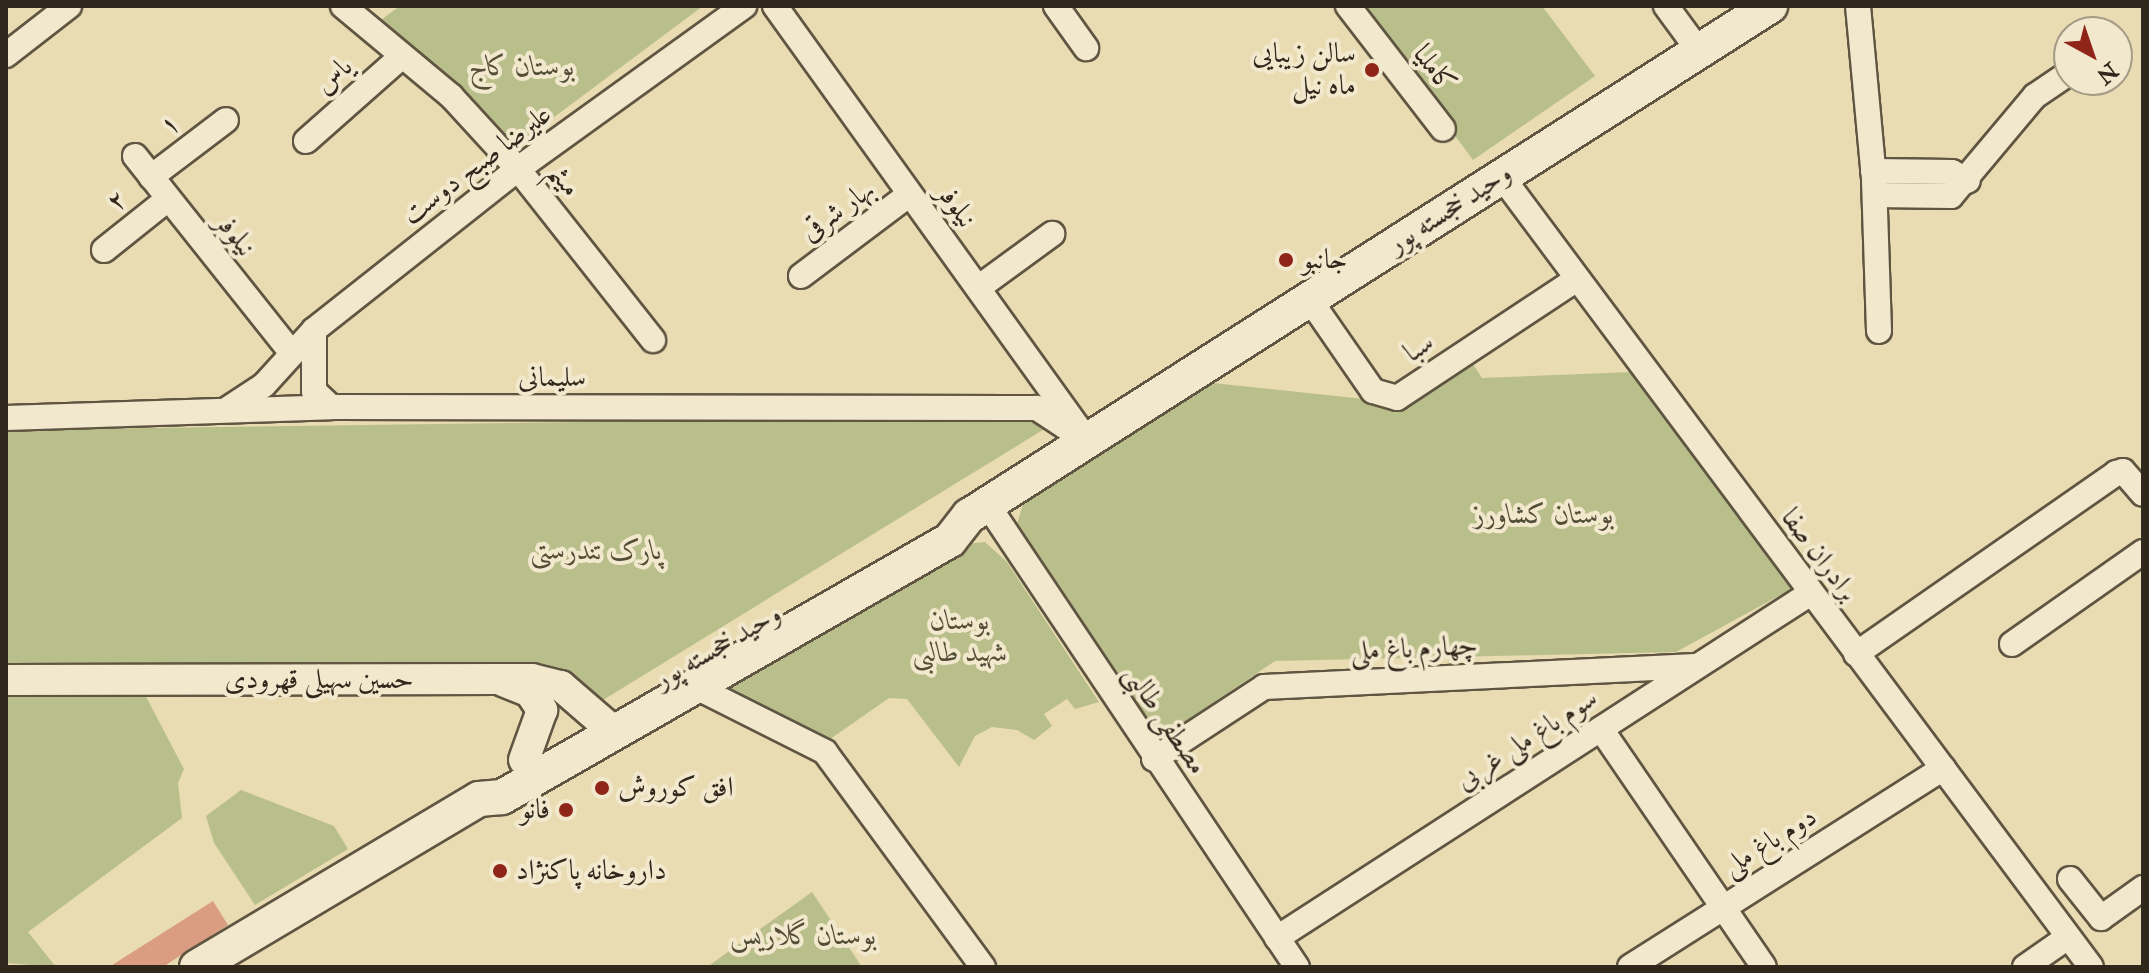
<!DOCTYPE html>
<meta charset="utf-8">
<style>
body{margin:0}
#map{position:relative;width:2149px;height:973px;overflow:hidden;background:#e9dcb2;font-family:"IM FELL Double Pica",Amiri,serif}
div>[style]{position:absolute}
.green>*{inset:0;background:#b9bf8a}
.building>*{inset:0;background:#db9d82}
.roads{filter:drop-shadow(2px 0 #5f5542) drop-shadow(-2px 0 #5f5542) drop-shadow(0 2px #5f5542) drop-shadow(0 -2px #5f5542)}
.minor>*{height:24px;margin:-12px;padding:0 12px;transform-origin:12px;border-radius:12px;background:#f1e8cd}
.tertiary>*{height:30px;margin:-15px;padding:0 15px;transform-origin:15px;border-radius:15px;background:#f1e8cd}
.secondary>*{height:34px;margin:-17px;padding:0 17px;transform-origin:17px;border-radius:17px;background:#f1e8cd}
.dots>*{width:22px;height:22px;translate:-50% -50%;box-sizing:border-box;border:4px solid #f1e8cd;border-radius:50%}
span{translate:-50% -50%;white-space:nowrap;text-align:center;line-height:1.15;-webkit-text-stroke:8px #f1e8cd;paint-order:stroke}
.poi-label{font-size:28px;color:#31281d}
.right{translate:-100% -50%;text-align:right}
.left{translate:0 -50%;text-align:left}
.park-label{font-size:28px;color:#534e38;font-style:italic}
.street-label{font-size:28px;color:#31281d}
.frame{position:absolute;inset:0;border:8px solid #31281d;pointer-events:none}
.north{position:absolute;left:2053px;top:16px;width:80px;height:80px;box-sizing:border-box;background:#f1e8cd;border:2px solid #a49b87;border-radius:50%;rotate:140deg;font-size:22px;font-weight:700;line-height:32px;text-align:center;color:#31281d}
.north::after{content:'';display:block;margin:auto;width:28px;height:36px;background:#8f2418;clip-path:polygon(50% 0,100% 100%,50% 72%,0 100%)}
</style>
<div id="map">
<div class="green">
<div style="clip-path:polygon(400px 6px,703px 6px,510px 150px,462px 90px,378px 22px)"></div>
<div style="clip-path:polygon(1359px 6px,1542px 6px,1595px 76px,1473px 160px)"></div>
<div style="clip-path:polygon(1473px 364px,1482px 378px,1633px 372px,1795px 587px,1676px 652px,1275px 661px,1155px 742px,1016px 527px,1024px 501px,1213px 383px,1364px 399px,1394px 411px)"></div>
<div style="clip-path:polygon(1020px 416px,1046px 428px,603px 700px,6px 670px,6px 430px)"></div>
<div style="clip-path:polygon(985px 542px,1007px 562px,1099px 702px,1075px 709px,1067px 699px,1044px 714px,1052px 726px,1034px 740px,1017px 730px,992px 727px,975px 736px,959px 767px,907px 699px,889px 698px,823px 744px,725px 687px,956px 545px)"></div>
<div style="clip-path:polygon(6px 691px,143px 691px,184px 769px,178px 783px,182px 818px,28px 932px,56px 967px,6px 963px)"></div>
<div style="clip-path:polygon(241px 790px,334px 826px,348px 849px,255px 905px,214px 843px,206px 816px)"></div>
<div style="clip-path:polygon(812px 892px,862px 967px,707px 967px)"></div>
</div>
<div class="building">
<div style="clip-path:polygon(213px 901px,228px 925px,181px 955px,163px 967px,109px 967px)"></div>
</div>
<div class="roads">
<div class="minor">
<div style="left:343px;top:6px;width:141px;rotate:39.8deg"></div>
<div style="left:451px;top:96px;width:99px;rotate:47.5deg"></div>
<div style="left:518px;top:169px;width:218px;rotate:51.7deg"></div>
<div style="left:775px;top:6px;width:521px;rotate:54.3deg"></div>
<div style="left:1056px;top:6px;width:52px;rotate:54.5deg"></div>
<div style="left:1348px;top:6px;width:155px;rotate:52.3deg"></div>
<div style="left:1666px;top:6px;width:56px;rotate:53.7deg"></div>
<div style="left:1858px;top:6px;width:175px;rotate:84.7deg"></div>
<div style="left:1874px;top:180px;width:151px;rotate:88.1deg"></div>
<div style="left:6px;top:55px;width:80px;rotate:-37.9deg"></div>
<div style="left:306px;top:141px;width:128px;rotate:-41.5deg"></div>
<div style="left:135px;top:156px;width:249px;rotate:51.5deg"></div>
<div style="left:1873px;top:171px;width:79px;rotate:0.7deg"></div>
<div style="left:1952px;top:172px;width:18px;rotate:29deg"></div>
<div style="left:151px;top:177px;width:94px;rotate:-37.2deg"></div>
<div style="left:1502px;top:177px;width:985px;rotate:53.29deg"></div>
<div style="left:1875px;top:195px;width:76px;rotate:0.8deg"></div>
<div style="left:1951px;top:196px;width:131px;rotate:-50deg"></div>
<div style="left:2035px;top:96px;width:41px;rotate:-34.1deg"></div>
<div style="left:104px;top:250px;width:82px;rotate:-38.6deg"></div>
<div style="left:801px;top:276px;width:136px;rotate:-37deg"></div>
<div style="left:978px;top:288px;width:92px;rotate:-36.1deg"></div>
<div style="left:1319px;top:313px;width:95px;rotate:55.3deg"></div>
<div style="left:1373px;top:391px;width:25px;rotate:16deg"></div>
<div style="left:1397px;top:398px;width:214px;rotate:-33.5deg"></div>
<div style="left:314px;top:330px;width:61px;rotate:90deg"></div>
<div style="left:314px;top:391px;width:23px;rotate:43deg"></div>
<div style="left:229px;top:408px;width:42px;rotate:-33.3deg"></div>
<div style="left:264px;top:385px;width:74px;rotate:-47.7deg"></div>
<div style="left:314px;top:330px;width:260px;rotate:-38.3deg"></div>
<div style="left:518px;top:169px;width:279px;rotate:-35.8deg"></div>
<div style="left:6px;top:418px;width:325px;rotate:-1.9deg"></div>
<div style="left:331px;top:407px;width:706px;rotate:0.08deg"></div>
<div style="left:1037px;top:408px;width:60px;rotate:33.4deg"></div>
<div style="left:987px;top:504px;width:557px;rotate:56.2deg"></div>
<div style="left:2012px;top:644px;width:160px;rotate:-35.1deg"></div>
<div style="left:1856px;top:654px;width:317px;rotate:-34.8deg"></div>
<div style="left:2116px;top:473px;width:7px;rotate:-16deg"></div>
<div style="left:2123px;top:471px;width:30px;rotate:49deg"></div>
<div style="left:692px;top:685px;width:149px;rotate:26.7deg"></div>
<div style="left:825px;top:752px;width:267px;rotate:53.7deg"></div>
<div style="left:1601px;top:729px;width:288px;rotate:55.6deg"></div>
<div style="left:1154px;top:759px;width:131px;rotate:-33.2deg"></div>
<div style="left:1264px;top:687px;width:432px;rotate:-2.8deg"></div>
<div style="left:2070px;top:879px;width:50px;rotate:51.5deg"></div>
<div style="left:2101px;top:918px;width:52px;rotate:-35.5deg"></div>
<div style="left:1277px;top:938px;width:636px;rotate:-32.87deg"></div>
<div style="left:1630px;top:967px;width:371px;rotate:-32.4deg"></div>
<div style="left:2025px;top:967px;width:52px;rotate:-34.9deg"></div>
</div>
<div class="tertiary">
<div style="left:6px;top:680px;width:526px;rotate:-0.11deg"></div>
<div style="left:532px;top:679px;width:30px;rotate:14deg"></div>
<div style="left:561px;top:686px;width:69px;rotate:40.9deg"></div>
<div style="left:503px;top:681px;width:29px;rotate:22deg"></div>
<div style="left:530px;top:692px;width:22px;rotate:56deg"></div>
<div style="left:542px;top:710px;width:53px;rotate:109.8deg"></div>
</div>
<div class="secondary">
<div style="left:197px;top:967px;width:328px;rotate:-30.8deg"></div>
<div style="left:479px;top:799px;width:23px;rotate:-5deg"></div>
<div style="left:502px;top:797px;width:516px;rotate:-29.84deg"></div>
<div style="left:950px;top:540px;width:31px;rotate:-52deg"></div>
<div style="left:969px;top:516px;width:950px;rotate:-32.49deg"></div>
</div>
</div>
<div class="dots">
<div style="left:1372px;top:70px;background:#8f2418"></div>
<div style="left:1286px;top:260px;background:#8f2418"></div>
<div style="left:602px;top:788px;background:#8f2418"></div>
<div style="left:566px;top:810px;background:#8f2418"></div>
<div style="left:500px;top:871px;background:#8f2418"></div>
</div>
<div class="poi-label">
<span class="right" style="left:1356px;top:70px">سالن زیبایی<br>ماه نیل</span>
<span class="left" style="left:1302px;top:260px">جانبو</span>
<span class="left" style="left:618px;top:788px">افق کوروش</span>
<span class="right" style="left:550px;top:810px">فانو</span>
<span class="left" style="left:516px;top:871px">داروخانه پاکنژاد</span>
</div>
<div class="park-label">
<span style="left:522px;top:67px">بوستان کاج</span>
<span style="left:1544px;top:515px">بوستان کشاورز</span>
<span style="left:596px;top:551px">پارک تندرستی</span>
<span style="left:960px;top:637px">بوستان<br>شهید طالبی</span>
<span style="left:803px;top:936px">بوستان گلاریس</span>
</div>
<div class="street-label">
<span style="left:1434px;top:69px;rotate:53deg">کاملیا</span>
<span style="left:334px;top:76px;rotate:-42deg">یاس</span>
<span style="left:170px;top:125px;rotate:-37deg">۱</span>
<span style="left:477px;top:165px;rotate:-37deg">علیرضا صبح دوست</span>
<span style="left:564px;top:180px;rotate:53deg">میثم</span>
<span style="left:117px;top:201px;rotate:-38deg">۲</span>
<span style="left:956px;top:206px;rotate:54deg">نیلوفر</span>
<span style="left:1450px;top:209px;rotate:-33deg">وحید خجسته پور</span>
<span style="left:838px;top:211px;rotate:-36deg">بهار شرقی</span>
<span style="left:235px;top:235px;rotate:51deg">نیلوفر</span>
<span style="left:1419px;top:348px;rotate:-34deg">سبا</span>
<span style="left:552px;top:378px">سلیمانی</span>
<span style="left:1819px;top:555px;rotate:53deg">برادران صفا</span>
<span style="left:718px;top:647px;rotate:-30deg">وحید خجسته پور</span>
<span style="left:1414px;top:649px;rotate:-3deg">چهارم باغ ملی</span>
<span style="left:319px;top:680px">حسین سهیلی قهرودی</span>
<span style="left:1165px;top:720px;rotate:56deg">مصطفی طالبی</span>
<span style="left:1527px;top:740px;rotate:-33deg">سوم باغ ملی غربی</span>
<span style="left:1770px;top:842px;rotate:-32deg">دوم باغ ملی</span>
</div>
<div class="frame"></div>
<div class="north">N</div>
</div>
